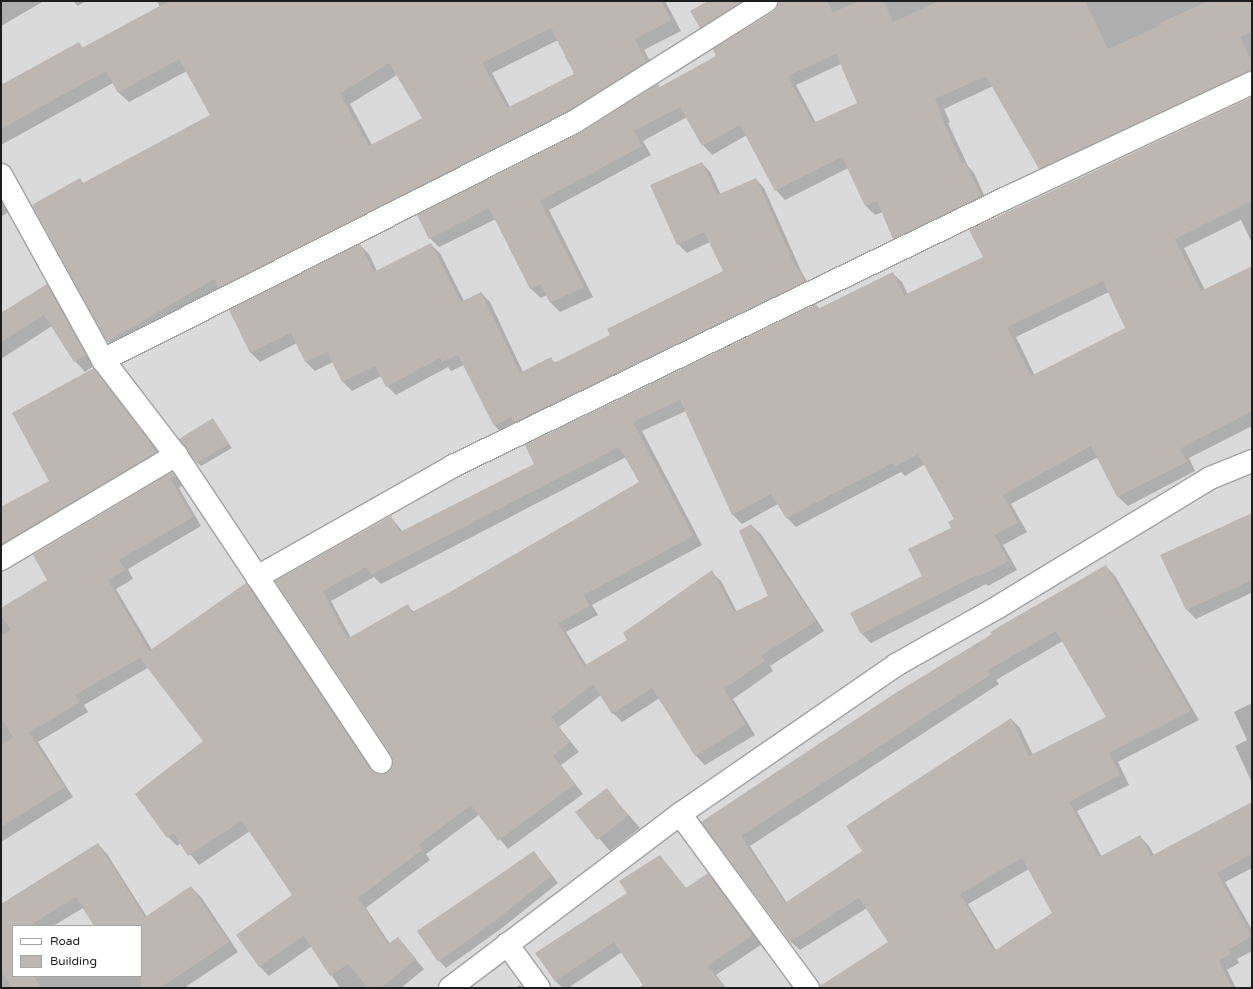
<!DOCTYPE html>
<style>
body{margin:0}
#map{position:relative;width:1253px;height:989px;overflow:hidden;background:#edeae3;font-family:"Varela Round",sans-serif}
div>[style]{position:absolute}
.residential>*{inset:0;background:#dbdada}
.shadow>*{inset:0;background:#0003}
.building>*{inset:0;background:#beb6b0}
.roads{filter:drop-shadow(1px 0 #a1a1a1) drop-shadow(-1px 0 #a1a1a1) drop-shadow(0 1px #a1a1a1) drop-shadow(0 -1px #a1a1a1)}
.minor>*{height:22px;margin:-11px;padding:0 11px;transform-origin:11px;border-radius:11px;background:#fff}
span{translate:-50% -50%;white-space:nowrap;text-align:center;line-height:1.15;-webkit-text-stroke:3.5px #fff;paint-order:stroke}
.frame{position:absolute;inset:0;border:2px solid #1d1d1d;pointer-events:none}
.legend{position:absolute;left:12px;top:925px;width:130px;height:52px;box-sizing:border-box;background:#fff;border:1px solid #a5a5a5;margin:0;padding:5px 7px;list-style:none;font-size:12px;color:#1d1d1d}
.legend li{display:flex;align-items:center;gap:8px;height:20px}
.legend b{width:20px;border:1px solid #a5a5a5}
</style>
<div id="map">
<div class="residential">
<div style="clip-path:polygon(evenodd,1px 1px,1252px 1px,1252px 988px,1px 988px,1px 1px,13px 926px,141px 926px,141px 976px,13px 976px,13px 926px)"></div>
</div>
<div class="shadow">
<div style="clip-path:polygon(1px 1px,44px 1px,1px 26px)"></div>
<div style="clip-path:polygon(73px 1px,86px 1px,78px 6px)"></div>
<div style="clip-path:polygon(evenodd,157px 1px,665px 1px,681px 31px,644px 50px,656px 72px,118px 352px,108px 341px,33px 205px,80px 179px,84px 184px,212px 115px,187px 71px,129px 102px,118px 92px,113px 83px,1px 145px,1px 86px,79px 43px,83px 48px,160px 7px,157px 1px,558px 40px,575px 74px,510px 107px,492px 73px,558px 40px,157px 1px,397px 75px,424px 119px,372px 145px,350px 104px,397px 75px)"></div>
<div style="clip-path:polygon(710px 1px,766px 1px,710px 36px,701px 27px)"></div>
<div style="clip-path:polygon(evenodd,779px 1px,1252px 1px,1252px 83px,1049px 177px,1040px 168px,993px 86px,944px 109px,950px 122px,948px 123px,968px 166px,974px 173px,989px 206px,903px 247px,894px 238px,883px 212px,875px 215px,866px 206px,848px 168px,785px 200px,776px 190px,747px 135px,712px 155px,703px 145px,687px 117px,643px 141px,651px 155px,549px 210px,593px 297px,560px 312px,551px 303px,547px 295px,541px 298px,531px 289px,496px 219px,439px 247px,430px 238px,580px 134px,718px 56px,778px 8px,779px 1px,841px 64px,858px 104px,816px 123px,796px 85px,841px 64px)"></div>
<div style="clip-path:polygon(evenodd,1252px 98px,1252px 243px,1241px 220px,1184px 248px,1205px 290px,1252px 267px,1252px 426px,1189px 458px,1195px 471px,1128px 506px,1118px 497px,1098px 457px,1011px 504px,1027px 532px,1003px 545px,1017px 570px,988px 586px,986px 584px,871px 643px,862px 634px,923px 576px,956px 519px,925px 464px,905px 476px,901px 472px,796px 527px,786px 517px,778px 504px,742px 524px,732px 514px,686px 411px,642px 431px,702px 545px,592px 605px,598px 615px,566px 632px,587px 666px,629px 640px,711px 572px,721px 581px,737px 612px,769px 596px,751px 525px,761px 534px,824px 631px,770px 666px,773px 671px,733px 699px,755px 735px,705px 765px,696px 756px,660px 698px,622px 722px,613px 713px,601px 695px,559px 727px,579px 752px,561px 765px,583px 794px,508px 849px,480px 814px,426px 854px,430px 860px,366px 908px,390px 944px,398px 938px,424px 969px,401px 988px,340px 988px,312px 946px,269px 976px,260px 967px,238px 935px,293px 895px,250px 831px,199px 865px,181px 843px,177px 846px,168px 837px,205px 741px,149px 667px,84px 705px,88px 712px,38px 742px,73px 797px,1px 842px,1px 609px,48px 580px,172px 473px,183px 485px,179px 488px,201px 526px,128px 569px,133px 579px,116px 589px,152px 650px,246px 584px,255px 593px,376px 774px,382px 775px,388px 773px,393px 768px,394px 761px,392px 755px,277px 581px,391px 517px,403px 532px,536px 464px,816px 305px,820px 309px,892px 273px,902px 282px,908px 295px,984px 258px,1252px 98px,1109px 292px,1127px 329px,1035px 376px,1016px 337px,1109px 292px,1252px 98px,626px 457px,640px 482px,450px 593px,414px 612px,408px 606px,351px 638px,331px 601px,374px 577px,381px 584px,626px 457px)"></div>
<div style="clip-path:polygon(702px 163px,710px 172px,721px 195px,756px 179px,764px 188px,802px 273px,813px 291px,503px 434px,494px 425px,464px 365px,451px 371px,448px 367px,396px 395px,387px 386px,381px 376px,352px 391px,343px 382px,333px 362px,315px 371px,306px 362px,297px 343px,260px 362px,251px 353px,230px 311px,360px 245px,369px 254px,377px 271px,431px 245px,440px 253px,464px 301px,481px 293px,490px 302px,523px 372px,550px 358px,556px 363px,611px 335px,724px 271px,710px 242px,687px 253px,678px 244px)"></div>
<div style="clip-path:polygon(1px 194px,10px 211px,1px 217px)"></div>
<div style="clip-path:polygon(47px 286px,57px 296px,95px 365px,85px 372px,75px 361px,52px 326px,1px 359px,1px 314px)"></div>
<div style="clip-path:polygon(93px 370px,103px 379px,151px 442px,165px 463px,1px 560px,1px 509px,51px 481px)"></div>
<div style="clip-path:polygon(213px 420px,232px 448px,201px 466px,197px 462px)"></div>
<div style="clip-path:polygon(1252px 514px,1252px 595px,1251px 593px,1196px 619px,1187px 610px)"></div>
<div style="clip-path:polygon(evenodd,1106px 566px,1115px 576px,1199px 720px,1118px 762px,1129px 785px,1077px 811px,1102px 857px,1140px 837px,1149px 846px,1154px 855px,1252px 803px,1252px 868px,1225px 882px,1252px 930px,1252px 951px,1237px 959px,1239px 963px,1227px 970px,1236px 988px,1044px 988px,1053px 913px,1029px 869px,968px 904px,1013px 978px,997px 988px,821px 988px,890px 942px,867px 908px,800px 950px,790px 941px,703px 822px,1106px 566px,1063px 641px,1108px 717px,1033px 755px,1020px 728px,1011px 719px,864px 852px,787px 903px,750px 846px,999px 684px,996px 680px,1063px 641px)"></div>
<div style="clip-path:polygon(1252px 703px,1252px 783px,1235px 746px,1247px 740px,1234px 712px)"></div>
<div style="clip-path:polygon(606px 789px,640px 828px,610px 851px,577px 813px)"></div>
<div style="clip-path:polygon(evenodd,98px 844px,107px 854px,147px 917px,191px 887px,201px 897px,238px 952px,184px 988px,1px 988px,1px 906px,98px 844px,83px 908px,95px 926px,141px 926px,141px 976px,13px 976px,13px 926px,53px 926px,83px 908px)"></div>
<div style="clip-path:polygon(534px 852px,558px 883px,502px 928px,446px 968px,439px 961px)"></div>
<div style="clip-path:polygon(660px 857px,687px 889px,708px 874px,717px 883px,762px 944px,716px 975px,726px 988px,638px 988px,644px 985px,622px 952px,568px 988px,563px 988px,555px 981px,537px 953px,628px 893px)"></div>
<div style="clip-path:polygon(520px 985px,523px 988px,516px 988px)"></div>
</div>
<div class="building">
<div style="clip-path:polygon(evenodd,169px 1px,661px 1px,671px 20px,635px 39px,646px 62px,568px 111px,218px 288px,214px 279px,107px 342px,32px 205px,80px 178px,83px 183px,210px 115px,179px 59px,118px 93px,106px 71px,1px 129px,1px 85px,79px 42px,82px 48px,169px 1px,551px 28px,574px 74px,507px 108px,482px 63px,551px 28px,169px 1px,389px 63px,422px 118px,369px 146px,340px 94px,389px 63px)"></div>
<div style="clip-path:polygon(708px 1px,743px 1px,700px 28px,690px 11px)"></div>
<div style="clip-path:polygon(evenodd,778px 1px,827px 1px,833px 12px,859px 1px,884px 1px,893px 22px,939px 1px,1085px 1px,1108px 49px,1161px 25px,1160px 23px,1208px 1px,1252px 1px,1252px 32px,1240px 37px,1252px 62px,1252px 71px,1039px 169px,986px 76px,935px 99px,941px 113px,940px 113px,962px 164px,965px 162px,981px 196px,893px 239px,877px 201px,865px 206px,842px 157px,775px 191px,740px 125px,702px 146px,680px 107px,634px 131px,642px 146px,540px 201px,584px 287px,550px 303px,541px 284px,530px 289px,489px 208px,429px 239px,417px 215px,580px 133px,658px 84px,660px 87px,716px 56px,713px 49px,773px 12px,777px 7px,778px 1px,836px 54px,857px 103px,813px 123px,788px 76px,836px 54px)"></div>
<div style="clip-path:polygon(evenodd,1252px 97px,1252px 201px,1175px 239px,1201px 291px,1252px 266px,1252px 411px,1180px 449px,1187px 462px,1117px 497px,1091px 446px,1003px 495px,1018px 523px,994px 535px,1009px 561px,978px 577px,977px 575px,861px 634px,850px 613px,922px 576px,908px 549px,951px 528px,948px 522px,954px 519px,918px 454px,895px 467px,893px 463px,786px 518px,771px 494px,732px 515px,680px 400px,633px 422px,693px 536px,584px 595px,589px 606px,558px 623px,584px 666px,627px 640px,623px 633px,712px 570px,734px 612px,768px 596px,739px 531px,751px 524px,816px 621px,761px 656px,765px 661px,724px 689px,746px 725px,695px 756px,652px 688px,612px 714px,593px 684px,551px 717px,570px 742px,553px 756px,575px 784px,498px 841px,471px 805px,418px 845px,422px 850px,358px 898px,388px 944px,398px 937px,416px 959px,381px 988px,368px 988px,348px 964px,330px 976px,304px 936px,259px 967px,236px 935px,292px 895px,242px 821px,188px 856px,173px 833px,167px 838px,135px 794px,203px 741px,140px 658px,75px 695px,80px 702px,29px 733px,65px 787px,1px 827px,1px 745px,13px 737px,1px 718px,1px 636px,11px 630px,1px 615px,1px 608px,47px 580px,33px 555px,172px 472px,175px 476px,170px 478px,193px 517px,119px 560px,125px 570px,108px 580px,149px 651px,246px 583px,371px 769px,376px 773px,382px 774px,388px 773px,392px 767px,393px 761px,391px 755px,275px 581px,391px 516px,400px 532px,534px 464px,525px 445px,816px 304px,818px 309px,893px 272px,904px 295px,983px 257px,969px 230px,1252px 97px,1103px 281px,1125px 328px,1031px 376px,1007px 327px,1103px 281px,1252px 97px,619px 447px,639px 482px,450px 592px,412px 612px,408px 604px,347px 639px,323px 591px,366px 567px,371px 575px,619px 447px)"></div>
<div style="clip-path:polygon(702px 162px,717px 195px,756px 178px,794px 263px,805px 282px,514px 422px,511px 417px,494px 426px,458px 355px,442px 362px,440px 358px,386px 387px,375px 366px,342px 382px,327px 352px,305px 362px,291px 333px,250px 353px,229px 310px,360px 244px,374px 272px,431px 243px,461px 302px,481px 292px,520px 373px,551px 357px,554px 363px,610px 335px,607px 329px,723px 271px,704px 232px,677px 245px,650px 185px)"></div>
<div style="clip-path:polygon(47px 284px,86px 355px,74px 362px,44px 315px,1px 342px,1px 313px)"></div>
<div style="clip-path:polygon(94px 368px,142px 431px,156px 453px,1px 544px,1px 507px,49px 481px,12px 413px)"></div>
<div style="clip-path:polygon(213px 418px,229px 444px,196px 463px,179px 439px)"></div>
<div style="clip-path:polygon(1252px 513px,1252px 580px,1186px 610px,1160px 555px)"></div>
<div style="clip-path:polygon(evenodd,1106px 565px,1191px 711px,1109px 753px,1120px 775px,1069px 802px,1099px 857px,1140px 835px,1151px 856px,1252px 802px,1252px 854px,1217px 873px,1252px 936px,1228px 950px,1231px 954px,1219px 961px,1232px 988px,820px 988px,820px 986px,888px 942px,859px 898px,790px 942px,701px 822px,894px 694px,992px 634px,990px 632px,1106px 565px,1056px 631px,1106px 717px,1029px 756px,1011px 718px,846px 826px,862px 851px,785px 903px,741px 836px,990px 675px,988px 670px,1056px 631px,1106px 565px,1022px 858px,1052px 913px,994px 951px,960px 894px,1022px 858px)"></div>
<div style="clip-path:polygon(607px 788px,628px 816px,597px 840px,575px 812px)"></div>
<div style="clip-path:polygon(98px 843px,145px 917px,191px 886px,229px 942px,160px 988px,141px 988px,141px 926px,94px 926px,76px 897px,29px 926px,13px 926px,12px 937px,13px 976px,34px 976px,41px 988px,12px 988px,1px 971px,1px 904px)"></div>
<div style="clip-path:polygon(534px 851px,551px 876px,495px 921px,438px 962px,417px 931px)"></div>
<div style="clip-path:polygon(660px 855px,686px 888px,708px 873px,753px 935px,708px 966px,725px 988px,645px 988px,614px 942px,555px 981px,535px 953px,627px 893px,619px 881px)"></div>
</div>
<div class="roads">
<div class="minor">
<div style="left:1px;top:175px;width:211px;rotate:61.1deg"></div>
<div style="left:103px;top:360px;width:120px;rotate:52.5deg"></div>
<div style="left:176px;top:455px;width:369px;rotate:56.3deg"></div>
<div style="left:103px;top:360px;width:528px;rotate:-26.81deg"></div>
<div style="left:574px;top:122px;width:227px;rotate:-32.2deg"></div>
<div style="left:1px;top:559px;width:204px;rotate:-30.7deg"></div>
<div style="left:257px;top:577px;width:225px;rotate:-29.5deg"></div>
<div style="left:453px;top:466px;width:612px;rotate:-25.85deg"></div>
<div style="left:1004px;top:199px;width:274px;rotate:-25.1deg"></div>
<div style="left:680px;top:814px;width:216px;rotate:53.7deg"></div>
<div style="left:507px;top:944px;width:54px;rotate:54deg"></div>
<div style="left:450px;top:988px;width:288px;rotate:-37.1deg"></div>
<div style="left:680px;top:814px;width:262px;rotate:-34.6deg"></div>
<div style="left:896px;top:665px;width:117px;rotate:-29.6deg"></div>
<div style="left:998px;top:607px;width:248px;rotate:-31.3deg"></div>
<div style="left:1210px;top:478px;width:45px;rotate:-22deg"></div>
</div>
</div>
<div class="frame"></div>
<ul class="legend">
<li><b style="height:5px;background:#fff"></b>Road</li>
<li><b style="height:11px;background:#beb6b0"></b>Building</li>
</ul>
</div>
